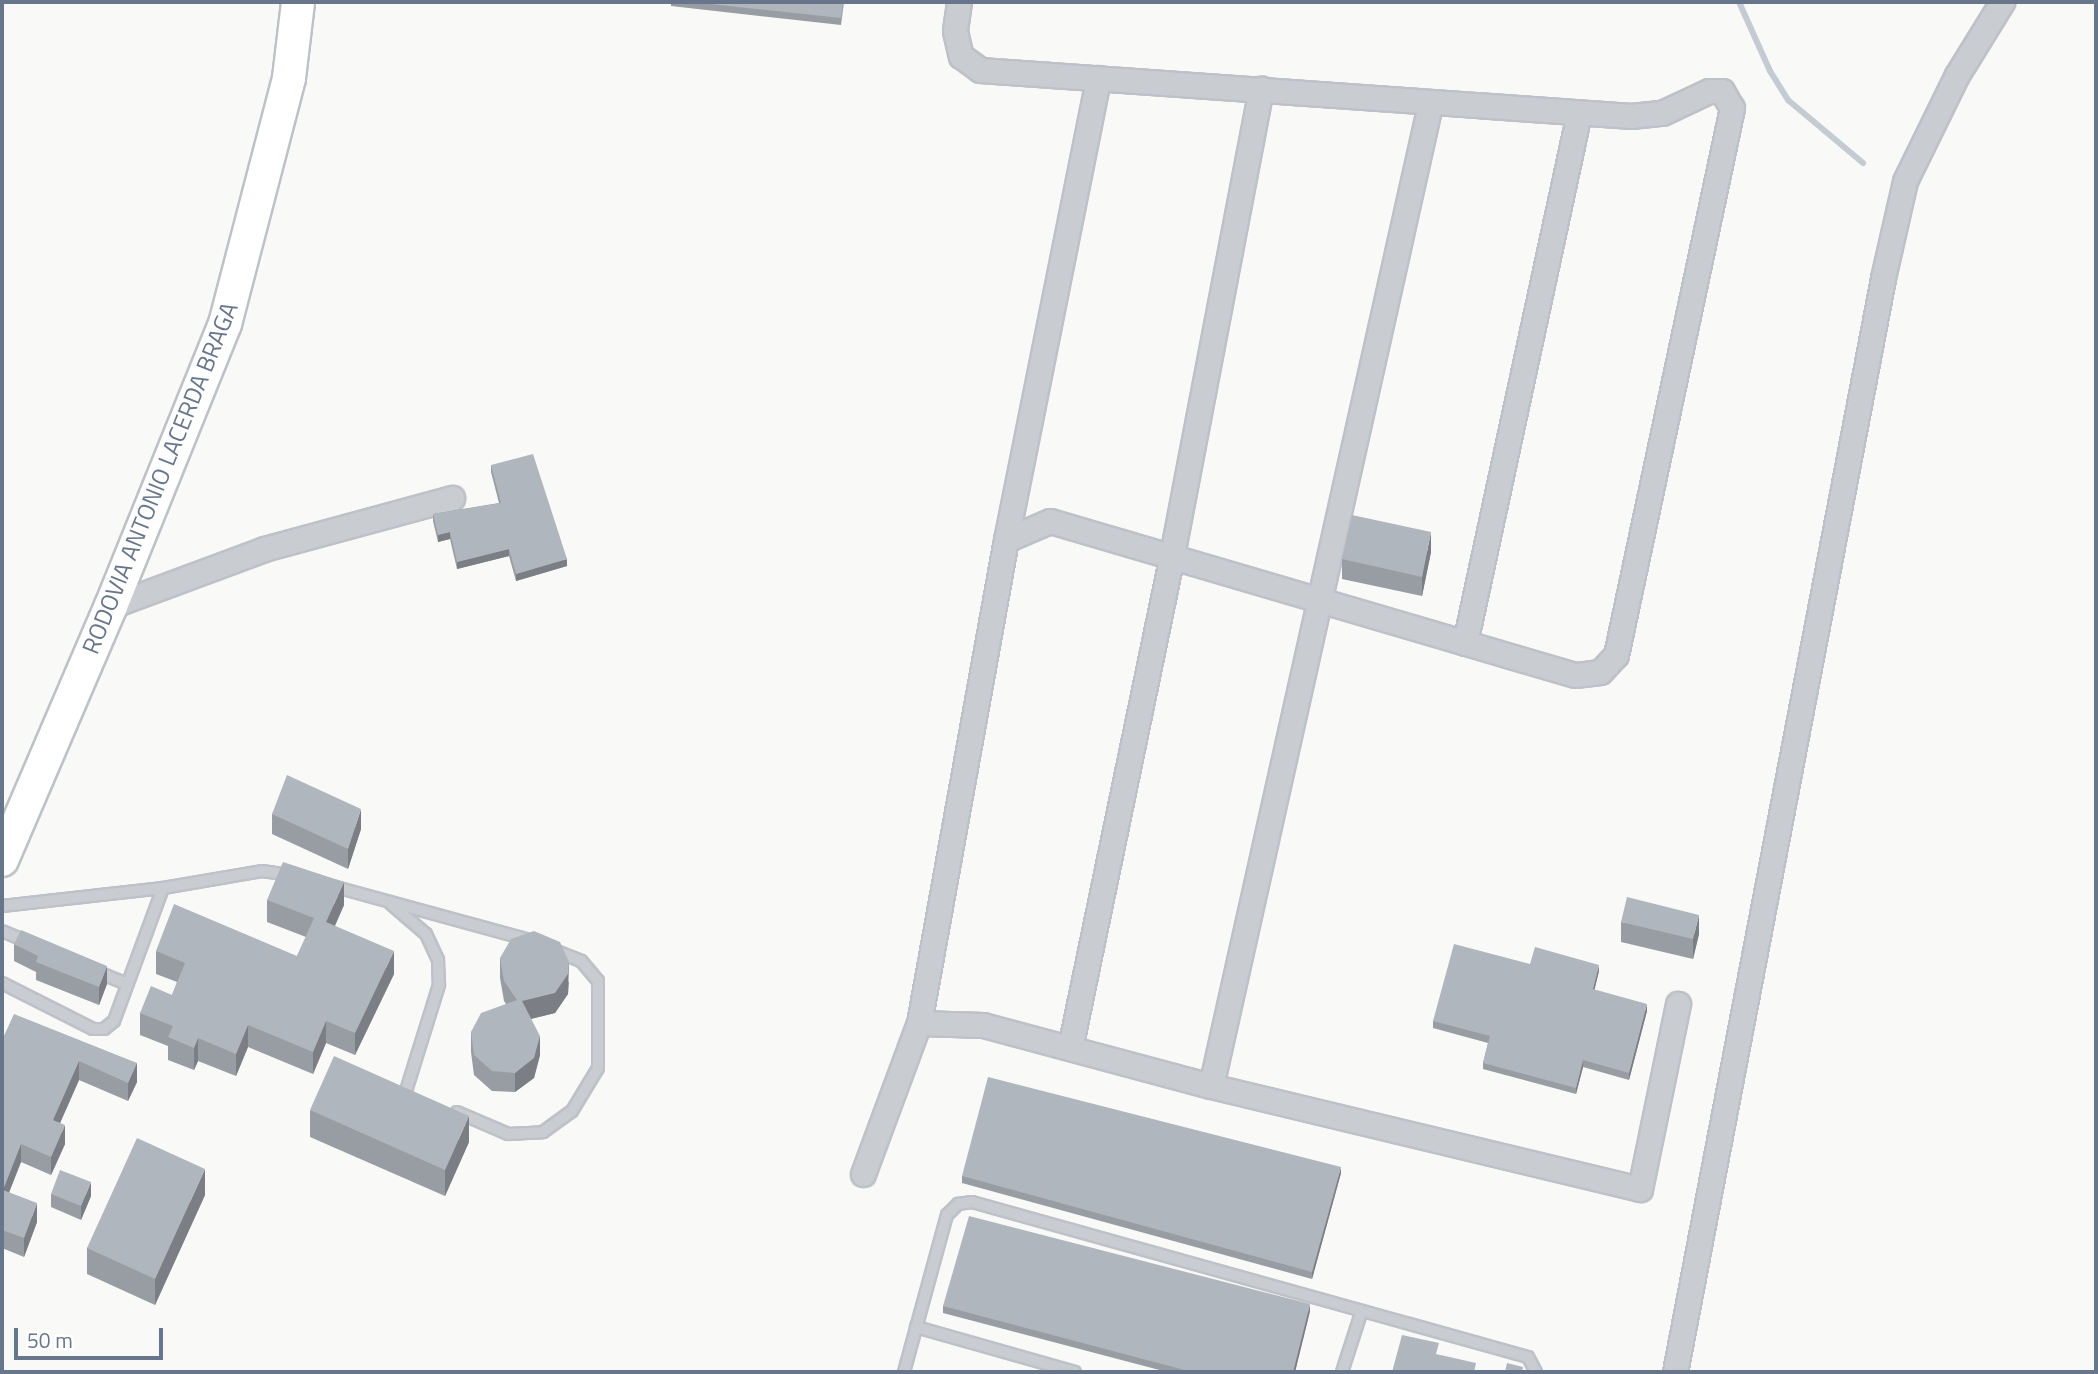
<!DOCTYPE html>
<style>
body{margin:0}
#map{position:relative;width:2098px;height:1374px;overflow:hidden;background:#f9f9f7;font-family:"Titillium Web",sans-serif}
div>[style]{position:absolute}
.stream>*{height:6px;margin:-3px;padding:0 3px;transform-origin:3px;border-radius:3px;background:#c4cbd2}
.roads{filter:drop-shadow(2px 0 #bec1c7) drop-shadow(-2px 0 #bec1c7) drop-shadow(0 2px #bec1c7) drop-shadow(0 -2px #bec1c7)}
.lane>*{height:10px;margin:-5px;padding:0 5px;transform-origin:5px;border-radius:5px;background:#c9ccd0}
.street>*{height:23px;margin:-11.5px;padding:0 11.5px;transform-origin:11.5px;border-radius:11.5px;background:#c9ccd0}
.secondary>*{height:32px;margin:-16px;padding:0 16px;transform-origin:16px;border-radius:16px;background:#fff}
.wall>*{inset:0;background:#979da3}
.shaded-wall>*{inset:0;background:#7b7f85}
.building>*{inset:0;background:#b0b6be}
span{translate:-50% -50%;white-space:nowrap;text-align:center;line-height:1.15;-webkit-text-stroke:7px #fff;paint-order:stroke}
.street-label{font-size:24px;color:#67768a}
.frame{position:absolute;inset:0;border:4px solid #67768a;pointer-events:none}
.scale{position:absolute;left:14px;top:1328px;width:149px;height:32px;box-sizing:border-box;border:4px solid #67768a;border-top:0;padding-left:9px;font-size:21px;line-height:24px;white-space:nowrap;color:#67768a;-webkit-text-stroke:5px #fff;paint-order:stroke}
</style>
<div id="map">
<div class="stream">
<div style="left:1739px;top:2px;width:76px;rotate:65.8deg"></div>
<div style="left:1770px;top:71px;width:34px;rotate:58deg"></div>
<div style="left:1788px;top:100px;width:98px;rotate:40deg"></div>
</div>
<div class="roads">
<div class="lane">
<div style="left:332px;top:886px;width:208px;rotate:15.3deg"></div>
<div style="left:391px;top:904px;width:46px;rotate:40.6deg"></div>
<div style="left:426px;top:934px;width:29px;rotate:65deg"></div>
<div style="left:438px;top:960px;width:25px;rotate:88deg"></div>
<div style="left:439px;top:985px;width:111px;rotate:107.3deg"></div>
<div style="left:2px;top:906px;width:162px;rotate:-6.4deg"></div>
<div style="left:163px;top:888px;width:100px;rotate:-9.7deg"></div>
<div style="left:262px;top:871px;width:28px;rotate:8deg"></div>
<div style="left:2px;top:931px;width:28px;rotate:23deg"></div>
<div style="left:95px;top:971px;width:35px;rotate:22deg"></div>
<div style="left:2px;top:983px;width:102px;rotate:26.8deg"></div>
<div style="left:93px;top:1029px;width:11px"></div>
<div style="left:104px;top:1029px;width:13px;rotate:-39deg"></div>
<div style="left:114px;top:1021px;width:142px;rotate:-69.8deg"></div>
<div style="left:457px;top:1112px;width:56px;rotate:23.3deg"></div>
<div style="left:508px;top:1134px;width:35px;rotate:-3deg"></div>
<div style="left:543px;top:1132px;width:36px;rotate:-36deg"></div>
<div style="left:572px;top:1111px;width:50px;rotate:-58.8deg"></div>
<div style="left:598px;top:1068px;width:87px;rotate:-90deg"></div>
<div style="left:598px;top:981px;width:26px;rotate:-130deg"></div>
<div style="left:581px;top:961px;width:29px;rotate:-158deg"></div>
<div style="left:916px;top:1327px;width:165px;rotate:15.8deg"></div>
<div style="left:904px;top:1372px;width:163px;rotate:-74.7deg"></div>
<div style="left:947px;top:1215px;width:16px;rotate:-45deg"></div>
<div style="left:958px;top:1204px;width:14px;rotate:-8deg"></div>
<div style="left:972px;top:1202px;width:577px;rotate:15.58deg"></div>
<div style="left:1528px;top:1357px;width:17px;rotate:62deg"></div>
<div style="left:1342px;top:1372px;width:62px;rotate:-72.1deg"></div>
</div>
<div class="street">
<div style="left:959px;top:2px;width:29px;rotate:98deg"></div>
<div style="left:955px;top:31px;width:26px;rotate:77deg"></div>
<div style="left:961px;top:56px;width:24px;rotate:36deg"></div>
<div style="left:980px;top:70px;width:653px;rotate:4.04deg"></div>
<div style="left:1631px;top:116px;width:31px;rotate:-6deg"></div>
<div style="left:1662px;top:113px;width:52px;rotate:-25.1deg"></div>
<div style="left:1709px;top:91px;width:13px"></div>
<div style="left:1722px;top:91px;width:20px;rotate:60deg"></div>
<div style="left:1732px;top:108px;width:559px;rotate:101.97deg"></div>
<div style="left:1616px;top:655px;width:23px;rotate:133deg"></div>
<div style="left:1600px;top:672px;width:25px;rotate:173deg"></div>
<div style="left:1575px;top:675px;width:547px;rotate:-163.65deg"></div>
<div style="left:1050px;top:521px;width:48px;rotate:156.6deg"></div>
<div style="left:111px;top:606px;width:163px;rotate:-20.4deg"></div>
<div style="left:264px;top:549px;width:195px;rotate:-15.2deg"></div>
<div style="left:1465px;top:643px;width:542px;rotate:-77.86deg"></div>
<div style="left:919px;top:1023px;width:64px;rotate:1.8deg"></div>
<div style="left:983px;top:1025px;width:236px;rotate:15deg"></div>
<div style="left:1211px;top:1086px;width:441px;rotate:13.5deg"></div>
<div style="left:1640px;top:1189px;width:189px;rotate:-78.4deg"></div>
<div style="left:1070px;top:1048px;width:503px;rotate:-78.31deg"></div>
<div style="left:1172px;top:555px;width:475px;rotate:-79.2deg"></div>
<div style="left:1211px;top:1086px;width:1005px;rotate:-77.42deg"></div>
<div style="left:863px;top:1174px;width:161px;rotate:-69.7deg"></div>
<div style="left:919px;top:1023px;width:491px;rotate:-79.8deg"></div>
<div style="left:1006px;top:540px;width:471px;rotate:-78.7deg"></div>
<div style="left:1675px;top:1372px;width:1114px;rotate:-79.23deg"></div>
<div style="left:1883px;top:278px;width:99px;rotate:-77.2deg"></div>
<div style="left:1905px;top:181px;width:118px;rotate:-63.9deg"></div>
<div style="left:1957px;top:75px;width:86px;rotate:-58.3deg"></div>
</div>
<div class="secondary">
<div style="left:2px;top:860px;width:276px;rotate:-66.8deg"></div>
<div style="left:111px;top:606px;width:304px;rotate:-68deg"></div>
<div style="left:225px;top:324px;width:254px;rotate:-75.4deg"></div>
<div style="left:289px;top:78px;width:77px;rotate:-83.2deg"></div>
</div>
</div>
<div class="wall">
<div style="clip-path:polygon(671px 2px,844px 2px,841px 25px,671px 6px)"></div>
<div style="clip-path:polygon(491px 465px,567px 566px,516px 581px,509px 556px,457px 569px,450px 539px,438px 542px,433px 521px,433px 514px,499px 503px,491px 472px)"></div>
<div style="clip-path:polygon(1431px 552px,1422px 596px,1342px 579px,1342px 559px)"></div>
<div style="clip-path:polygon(272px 814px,361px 829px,348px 869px,272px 834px)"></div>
<div style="clip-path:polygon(267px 900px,344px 905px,335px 926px,394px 974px,355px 1055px,326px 1043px,313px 1074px,248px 1047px,236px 1076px,198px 1061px,194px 1070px,168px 1060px,168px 1046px,140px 1035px,140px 1013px,172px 995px,177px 982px,156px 974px,156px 951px,297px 956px,306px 937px,267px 922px)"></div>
<div style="clip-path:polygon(1621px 922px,1699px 934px,1693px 959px,1621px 942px)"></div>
<div style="clip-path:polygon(14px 944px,107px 984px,99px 1005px,36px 980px,36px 972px,14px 961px)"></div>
<div style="clip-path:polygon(500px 958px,569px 982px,568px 994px,555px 1013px,531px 1019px,540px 1055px,534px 1078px,515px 1092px,492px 1091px,474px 1075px,471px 1052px,471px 1032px,506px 1004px,504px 1001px,500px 978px)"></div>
<div style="clip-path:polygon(1530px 964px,1599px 971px,1594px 990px,1647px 1011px,1629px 1080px,1583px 1067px,1576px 1094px,1483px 1069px,1483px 1063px,1488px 1043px,1433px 1028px,1433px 1021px)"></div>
<div style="clip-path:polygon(2px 1040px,137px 1063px,137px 1082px,128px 1101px,79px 1080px,60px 1123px,65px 1144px,51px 1175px,21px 1162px,9px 1192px,37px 1222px,24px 1257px,2px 1248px)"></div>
<div style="clip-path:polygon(310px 1110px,469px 1142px,445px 1196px,310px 1137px)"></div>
<div style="clip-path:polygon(1341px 1173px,1312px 1279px,962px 1183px,962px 1176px)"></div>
<div style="clip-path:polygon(51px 1194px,91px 1196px,81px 1220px,51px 1207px)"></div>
<div style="clip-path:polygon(205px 1195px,155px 1305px,87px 1274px,87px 1248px)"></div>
<div style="clip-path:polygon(943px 1306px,1310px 1311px,1295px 1372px,1167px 1372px,943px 1313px)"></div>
</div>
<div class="shaded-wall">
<div style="clip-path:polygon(450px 532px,450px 539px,438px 542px,438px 535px)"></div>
<div style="clip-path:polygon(1431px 532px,1431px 552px,1422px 596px,1422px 577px)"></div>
<div style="clip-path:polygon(509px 549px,509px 556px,457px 569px,457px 562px)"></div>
<div style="clip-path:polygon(567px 559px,567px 566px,516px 581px,516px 574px)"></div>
<div style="clip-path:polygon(361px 809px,361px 829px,348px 869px,348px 849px)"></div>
<div style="clip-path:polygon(344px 882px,344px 905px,326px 945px,326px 922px)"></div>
<div style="clip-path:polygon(1699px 915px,1699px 934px,1693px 959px,1693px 939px)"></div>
<div style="clip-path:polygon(394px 951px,394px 974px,355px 1055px,355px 1033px)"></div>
<div style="clip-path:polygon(569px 962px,568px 994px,555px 1013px,522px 1021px,522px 1001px)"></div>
<div style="clip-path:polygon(1599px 965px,1599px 971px,1593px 996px,1593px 989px)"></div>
<div style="clip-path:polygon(107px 966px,107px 984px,99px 1005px,99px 987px)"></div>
<div style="clip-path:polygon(1647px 1004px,1647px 1011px,1629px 1080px,1629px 1073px)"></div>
<div style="clip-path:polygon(326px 1021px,326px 1043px,313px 1074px,313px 1052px)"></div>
<div style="clip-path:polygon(248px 1025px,248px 1047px,236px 1076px,236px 1054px)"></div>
<div style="clip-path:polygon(540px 1036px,540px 1055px,534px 1078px,515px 1092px,515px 1073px)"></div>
<div style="clip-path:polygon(198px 1038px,198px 1061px,194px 1070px,194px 1048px)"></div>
<div style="clip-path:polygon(1583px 1060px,1583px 1067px,1576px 1094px,1576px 1088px)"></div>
<div style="clip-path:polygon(79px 1061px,79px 1080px,53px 1139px,53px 1120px)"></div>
<div style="clip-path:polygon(137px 1063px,137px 1082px,128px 1101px,128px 1083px)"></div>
<div style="clip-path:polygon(469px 1116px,469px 1142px,445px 1196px,445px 1170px)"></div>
<div style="clip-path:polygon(65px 1125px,65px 1144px,51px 1175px,51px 1157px)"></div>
<div style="clip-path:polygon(21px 1144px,21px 1162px,3px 1208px,3px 1190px)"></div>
<div style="clip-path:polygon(1341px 1167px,1341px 1173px,1312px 1279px,1312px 1272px)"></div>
<div style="clip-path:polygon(205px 1169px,205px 1195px,155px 1305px,155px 1279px)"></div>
<div style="clip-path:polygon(91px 1182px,91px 1196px,81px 1220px,81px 1206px)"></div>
<div style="clip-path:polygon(37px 1203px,37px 1222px,24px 1257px,24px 1238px)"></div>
<div style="clip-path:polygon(1310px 1304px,1310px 1311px,1295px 1372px,1293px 1372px)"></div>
</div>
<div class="building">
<div style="clip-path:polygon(691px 2px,843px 2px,841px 18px)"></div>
<div style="clip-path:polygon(533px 454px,567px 559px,516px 574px,509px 549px,457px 562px,450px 532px,438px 535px,433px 514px,501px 503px,491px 465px)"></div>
<div style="clip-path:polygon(1352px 515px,1431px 532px,1422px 577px,1342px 559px)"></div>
<div style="clip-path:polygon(287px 775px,361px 809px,348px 849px,272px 814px)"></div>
<div style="clip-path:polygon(283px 862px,344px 882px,326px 922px,394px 951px,355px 1033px,326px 1021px,313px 1052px,248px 1025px,236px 1054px,198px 1038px,194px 1048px,168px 1037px,173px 1026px,140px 1013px,151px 986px,172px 995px,185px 963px,156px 951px,174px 904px,297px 956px,314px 918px,267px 900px)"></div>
<div style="clip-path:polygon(1627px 897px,1699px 915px,1693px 939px,1621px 922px)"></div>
<div style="clip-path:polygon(21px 930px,107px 966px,99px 987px,36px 962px,38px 956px,14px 944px)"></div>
<div style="clip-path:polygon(534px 931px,560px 942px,569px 962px,568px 974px,555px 993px,522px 1001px,540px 1036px,534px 1058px,515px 1073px,492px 1071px,474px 1055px,471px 1032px,481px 1013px,517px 1000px,504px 981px,500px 958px,511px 939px)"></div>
<div style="clip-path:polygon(1454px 944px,1530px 964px,1535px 947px,1599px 965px,1593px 989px,1647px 1004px,1629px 1073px,1583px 1060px,1576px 1088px,1483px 1063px,1490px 1036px,1433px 1021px)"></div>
<div style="clip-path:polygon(14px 1014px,137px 1063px,128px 1083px,79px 1061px,53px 1120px,65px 1125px,51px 1157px,21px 1144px,3px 1190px,37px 1203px,24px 1238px,2px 1230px,2px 1040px)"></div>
<div style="clip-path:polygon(334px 1056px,469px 1116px,445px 1170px,310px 1110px)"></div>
<div style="clip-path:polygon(988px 1077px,1341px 1167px,1312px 1272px,962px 1176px)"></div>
<div style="clip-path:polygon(137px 1138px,205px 1169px,155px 1279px,87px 1248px)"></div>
<div style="clip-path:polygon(60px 1170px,91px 1182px,81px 1206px,51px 1194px)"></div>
<div style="clip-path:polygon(969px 1216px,1310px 1304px,1293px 1372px,1192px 1372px,943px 1306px)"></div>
<div style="clip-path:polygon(1402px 1335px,1439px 1343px,1436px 1354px,1476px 1363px,1474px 1372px,1392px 1372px)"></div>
<div style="clip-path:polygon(1507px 1363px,1523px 1367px,1522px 1372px,1505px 1372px)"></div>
</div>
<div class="street-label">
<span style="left:160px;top:478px;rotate:-68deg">RODOVIA ANTONIO LACERDA BRAGA</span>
</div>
<div class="frame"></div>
<div class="scale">50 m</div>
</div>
